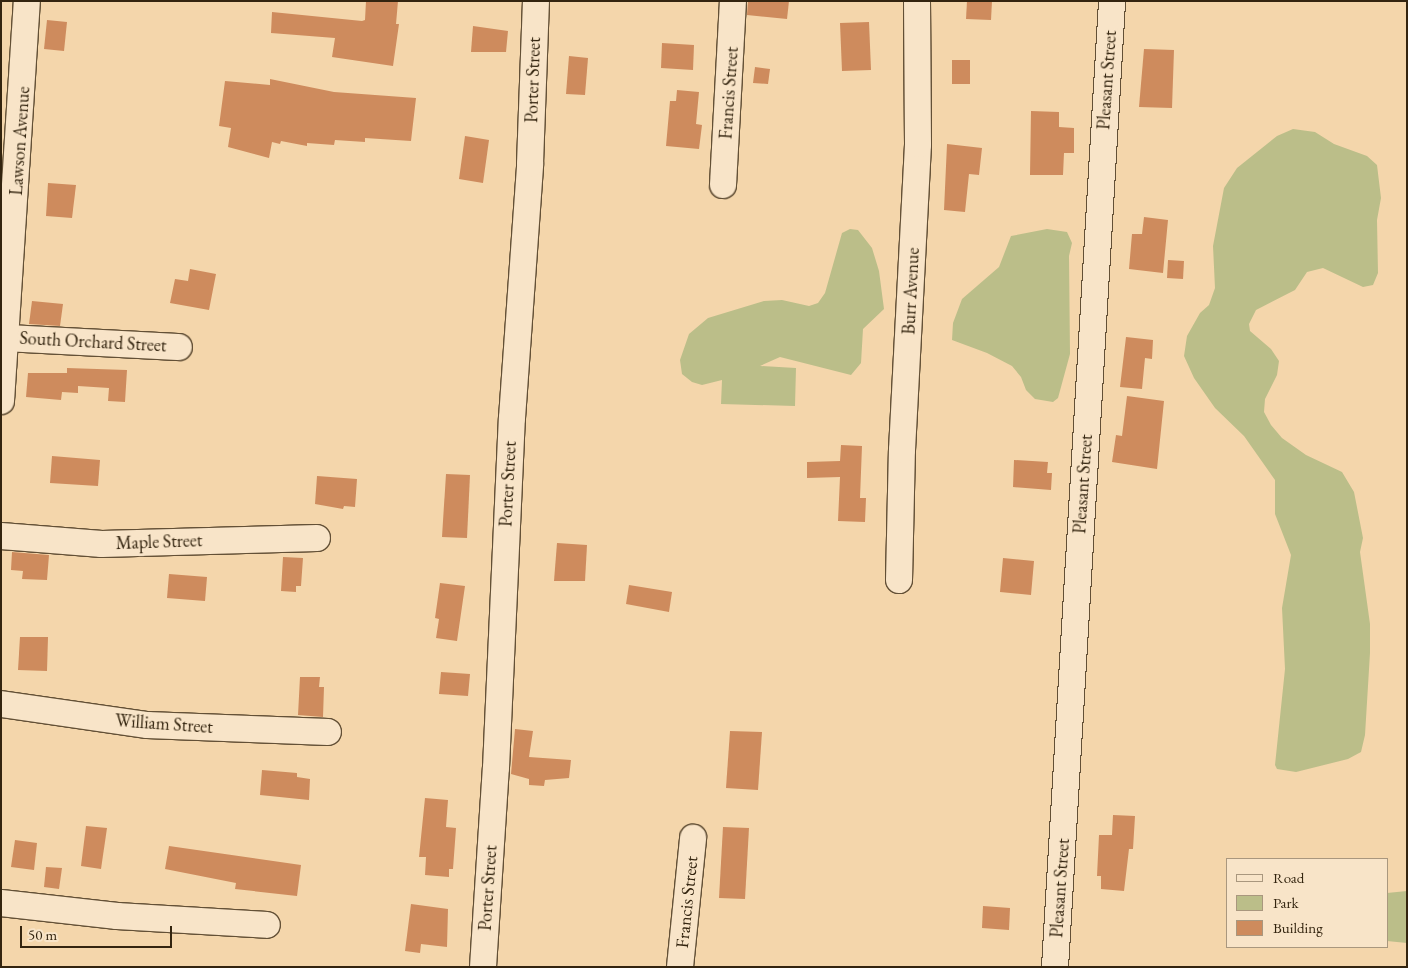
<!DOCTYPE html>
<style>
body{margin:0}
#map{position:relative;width:1408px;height:968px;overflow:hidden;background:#f4d6ab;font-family:"EB Garamond",serif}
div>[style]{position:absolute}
.green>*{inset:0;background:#bbbe89}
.building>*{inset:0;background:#ce8b5d}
.roads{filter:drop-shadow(1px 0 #635036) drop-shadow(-1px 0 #635036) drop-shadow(0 1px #635036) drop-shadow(0 -1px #635036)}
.minor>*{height:26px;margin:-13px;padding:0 13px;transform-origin:13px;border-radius:13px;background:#f8e4c8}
span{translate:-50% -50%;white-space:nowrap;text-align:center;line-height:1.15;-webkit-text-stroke:5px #f8e4c8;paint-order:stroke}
.street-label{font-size:18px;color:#33240f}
.frame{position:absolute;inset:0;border:2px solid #33240f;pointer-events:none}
.legend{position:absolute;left:1226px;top:858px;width:162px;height:90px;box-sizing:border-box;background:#f8e4c8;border:1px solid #a9977e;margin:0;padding:6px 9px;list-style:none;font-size:15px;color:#33240f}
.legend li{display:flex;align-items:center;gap:10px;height:25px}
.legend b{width:25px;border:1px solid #a9977e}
.scale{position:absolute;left:20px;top:926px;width:152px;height:22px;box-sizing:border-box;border:2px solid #33240f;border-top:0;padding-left:6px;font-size:15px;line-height:18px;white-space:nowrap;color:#33240f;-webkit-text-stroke:4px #f8e4c8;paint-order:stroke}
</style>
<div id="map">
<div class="green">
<div style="clip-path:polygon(1293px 129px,1315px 132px,1334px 144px,1367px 156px,1377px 165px,1381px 198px,1377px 220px,1378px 273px,1373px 285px,1363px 287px,1323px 268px,1307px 272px,1295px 290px,1256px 310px,1249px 324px,1250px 331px,1271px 349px,1279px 361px,1277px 375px,1265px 399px,1264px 412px,1271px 425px,1282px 438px,1306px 455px,1342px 472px,1354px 492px,1363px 538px,1360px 552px,1370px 624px,1370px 653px,1365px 735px,1361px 752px,1348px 759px,1296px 772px,1277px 769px,1275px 765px,1285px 669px,1282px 608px,1291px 555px,1275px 514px,1275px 480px,1244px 436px,1215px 408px,1194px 378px,1184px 356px,1187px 336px,1200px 313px,1209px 305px,1215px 288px,1213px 246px,1224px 188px,1237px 168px,1277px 136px)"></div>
<div style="clip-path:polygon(850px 229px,858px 230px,872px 248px,879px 271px,884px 309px,863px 329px,861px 363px,851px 375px,780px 357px,760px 366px,796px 368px,795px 406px,721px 404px,722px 380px,702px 385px,692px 382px,682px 374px,680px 360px,689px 334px,708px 318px,764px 301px,782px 300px,809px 306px,818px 303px,825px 293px,842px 233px)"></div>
<div style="clip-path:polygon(1047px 229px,1067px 232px,1072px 243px,1069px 256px,1070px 354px,1058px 398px,1053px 402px,1035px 399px,1026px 390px,1021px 377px,1012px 366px,987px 353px,952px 340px,953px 323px,962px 299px,999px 267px,1011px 236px)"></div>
<div style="clip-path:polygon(1407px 891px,1407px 943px,1387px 941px,1387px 893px)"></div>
</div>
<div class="building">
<div style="clip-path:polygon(366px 1px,398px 1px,396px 24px,399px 24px,393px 66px,332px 57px,335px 38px,271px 33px,272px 12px,362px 21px,365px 20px)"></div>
<div style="clip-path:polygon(748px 1px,789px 1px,787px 19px,747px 15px)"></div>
<div style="clip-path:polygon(967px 1px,992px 1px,991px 20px,966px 19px)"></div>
<div style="clip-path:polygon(47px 20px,67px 22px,64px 51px,44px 49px)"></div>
<div style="clip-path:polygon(869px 22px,871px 70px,842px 71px,840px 23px)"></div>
<div style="clip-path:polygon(473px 26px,508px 31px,506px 52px,471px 52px)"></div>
<div style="clip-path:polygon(662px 43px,694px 45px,693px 70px,661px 68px)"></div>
<div style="clip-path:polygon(1144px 49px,1174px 50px,1172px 108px,1139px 107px)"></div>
<div style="clip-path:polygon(569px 56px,588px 58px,585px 95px,566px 94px)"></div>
<div style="clip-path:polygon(952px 60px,970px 60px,970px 84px,952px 84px)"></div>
<div style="clip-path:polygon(755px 67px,770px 69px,768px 84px,753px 83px)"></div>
<div style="clip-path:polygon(270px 79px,334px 92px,416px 98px,411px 141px,365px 138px,365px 142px,335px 140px,334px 145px,307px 143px,307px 146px,281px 141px,280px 144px,272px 142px,269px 158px,228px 147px,231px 128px,219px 126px,225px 81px,270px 85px)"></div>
<div style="clip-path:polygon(677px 90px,699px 92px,696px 124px,702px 125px,699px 149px,666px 146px,670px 101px,676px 101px)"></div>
<div style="clip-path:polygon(1031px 111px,1059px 112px,1059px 127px,1074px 128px,1074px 153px,1064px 153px,1063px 175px,1030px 175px)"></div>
<div style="clip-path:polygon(465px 136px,489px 140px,483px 183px,459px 179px)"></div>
<div style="clip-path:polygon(947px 144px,982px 148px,979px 175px,969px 174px,965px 212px,944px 210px)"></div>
<div style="clip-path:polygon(48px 183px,76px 185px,72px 218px,46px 216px)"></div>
<div style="clip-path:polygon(1144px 217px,1168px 220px,1163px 273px,1129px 269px,1132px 234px,1142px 234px)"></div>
<div style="clip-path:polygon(1168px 260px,1184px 261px,1183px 279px,1167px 278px)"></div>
<div style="clip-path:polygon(190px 269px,216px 274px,209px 310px,170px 303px,175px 279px,188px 281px)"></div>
<div style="clip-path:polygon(32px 301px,63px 304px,60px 326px,29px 324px)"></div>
<div style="clip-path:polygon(1126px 337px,1153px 340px,1152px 359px,1145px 358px,1142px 389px,1120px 387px)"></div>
<div style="clip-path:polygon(67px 368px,127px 370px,125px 402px,108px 401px,109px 388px,78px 386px,78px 393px,62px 392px,61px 400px,26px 397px,28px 373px,67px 373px)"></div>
<div style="clip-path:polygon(1127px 396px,1164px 401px,1157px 469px,1112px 462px,1116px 435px,1122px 436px)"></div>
<div style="clip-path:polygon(841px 445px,862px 446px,860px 498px,866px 498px,865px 522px,838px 521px,840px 477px,807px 478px,807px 462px,840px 461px)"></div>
<div style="clip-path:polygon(52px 456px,100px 460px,98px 486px,50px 483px)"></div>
<div style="clip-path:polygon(1014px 460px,1048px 462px,1047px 473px,1052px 473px,1051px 490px,1013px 487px)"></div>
<div style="clip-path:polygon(446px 474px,470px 475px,467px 538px,442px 537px)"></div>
<div style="clip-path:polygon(317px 476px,357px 479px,355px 507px,344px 506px,343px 509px,315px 504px)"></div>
<div style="clip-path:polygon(557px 543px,587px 545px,585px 581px,554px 581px)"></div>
<div style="clip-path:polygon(12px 552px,49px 555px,47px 580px,22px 579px,23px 571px,11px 570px)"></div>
<div style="clip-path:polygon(283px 557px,303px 558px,301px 586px,296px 586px,296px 592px,281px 591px)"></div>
<div style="clip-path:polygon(1003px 558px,1034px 561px,1031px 595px,1000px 592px)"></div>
<div style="clip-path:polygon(169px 574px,207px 577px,205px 601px,167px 598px)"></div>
<div style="clip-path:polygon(440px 583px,465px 586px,457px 641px,436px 638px,439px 619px,435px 618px)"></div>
<div style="clip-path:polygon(629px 585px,672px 592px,669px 612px,626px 604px)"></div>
<div style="clip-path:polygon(20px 637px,48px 637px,47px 671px,18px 670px)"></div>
<div style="clip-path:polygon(441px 672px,470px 674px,468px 696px,439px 694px)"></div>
<div style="clip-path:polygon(300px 677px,320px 677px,319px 687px,324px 687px,323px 717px,298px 715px)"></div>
<div style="clip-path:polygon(515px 729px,533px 731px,529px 757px,571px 760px,569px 778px,545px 780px,544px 786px,529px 785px,529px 779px,511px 774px)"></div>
<div style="clip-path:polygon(730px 731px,762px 732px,758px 790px,726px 788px)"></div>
<div style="clip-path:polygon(262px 770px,297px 773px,297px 777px,310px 779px,309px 800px,260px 795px)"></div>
<div style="clip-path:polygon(425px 798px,448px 800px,446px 827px,456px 828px,453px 869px,449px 869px,449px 877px,425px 875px,426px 857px,419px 857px)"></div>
<div style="clip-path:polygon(1113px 815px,1135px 816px,1133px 849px,1129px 849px,1124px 891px,1101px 889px,1101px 876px,1097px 876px,1099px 835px,1112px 835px)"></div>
<div style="clip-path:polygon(86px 826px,107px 828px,101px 869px,81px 866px)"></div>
<div style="clip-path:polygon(723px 827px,749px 828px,745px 899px,719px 898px)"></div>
<div style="clip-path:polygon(15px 840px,37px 843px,34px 870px,11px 867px)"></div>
<div style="clip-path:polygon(169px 846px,301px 865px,297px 896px,235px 889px,236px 883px,165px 869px)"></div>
<div style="clip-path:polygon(46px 867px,62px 868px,59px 889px,44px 887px)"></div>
<div style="clip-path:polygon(411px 904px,448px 909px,447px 947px,421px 944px,420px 953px,405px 951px)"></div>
<div style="clip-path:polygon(983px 906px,1010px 908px,1009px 930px,982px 928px)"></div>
</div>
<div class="roads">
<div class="minor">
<div style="left:723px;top:185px;width:184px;rotate:-86.9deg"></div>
<div style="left:6px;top:338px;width:173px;rotate:3deg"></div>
<div style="left:1px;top:401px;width:401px;rotate:-86.3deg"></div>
<div style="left:1px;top:536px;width:101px;rotate:4.5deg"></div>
<div style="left:102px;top:544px;width:215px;rotate:-1.6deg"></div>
<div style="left:899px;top:580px;width:130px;rotate:-88.7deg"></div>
<div style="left:902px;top:450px;width:306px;rotate:-87deg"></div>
<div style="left:918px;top:144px;width:143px;rotate:-90.4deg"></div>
<div style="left:1px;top:704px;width:148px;rotate:8.2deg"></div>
<div style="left:147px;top:725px;width:181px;rotate:2.2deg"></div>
<div style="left:1px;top:903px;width:117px;rotate:6.4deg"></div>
<div style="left:117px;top:916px;width:150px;rotate:3.4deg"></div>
<div style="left:483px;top:967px;width:199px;rotate:-86.3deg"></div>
<div style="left:496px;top:768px;width:350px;rotate:-87.4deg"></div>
<div style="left:512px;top:418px;width:255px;rotate:-85.9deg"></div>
<div style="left:530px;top:164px;width:163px;rotate:-87.9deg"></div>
<div style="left:680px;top:967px;width:130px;rotate:-84.2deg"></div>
<div style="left:1055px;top:967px;width:968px;rotate:-86.62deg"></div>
</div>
</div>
<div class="street-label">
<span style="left:533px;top:80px;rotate:-88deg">Porter Street</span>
<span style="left:1107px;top:80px;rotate:-86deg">Pleasant Street</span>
<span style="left:729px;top:93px;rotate:-86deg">Francis Street</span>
<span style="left:20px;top:141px;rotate:-86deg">Lawson Avenue</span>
<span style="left:911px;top:291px;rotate:-87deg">Burr Avenue</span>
<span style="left:93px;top:342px;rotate:3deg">South Orchard Street</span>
<span style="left:508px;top:484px;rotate:-87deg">Porter Street</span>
<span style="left:1083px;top:484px;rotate:-86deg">Pleasant Street</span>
<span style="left:159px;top:542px;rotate:-2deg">Maple Street</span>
<span style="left:164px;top:724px;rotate:4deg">William Street</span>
<span style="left:488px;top:888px;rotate:-86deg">Porter Street</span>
<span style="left:1060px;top:888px;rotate:-86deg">Pleasant Street</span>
<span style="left:687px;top:902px;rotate:-84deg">Francis Street</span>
</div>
<div class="frame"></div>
<ul class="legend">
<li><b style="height:6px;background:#f8e4c8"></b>Road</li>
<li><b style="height:14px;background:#bbbe89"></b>Park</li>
<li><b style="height:14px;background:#ce8b5d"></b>Building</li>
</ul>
<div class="scale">50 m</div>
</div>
